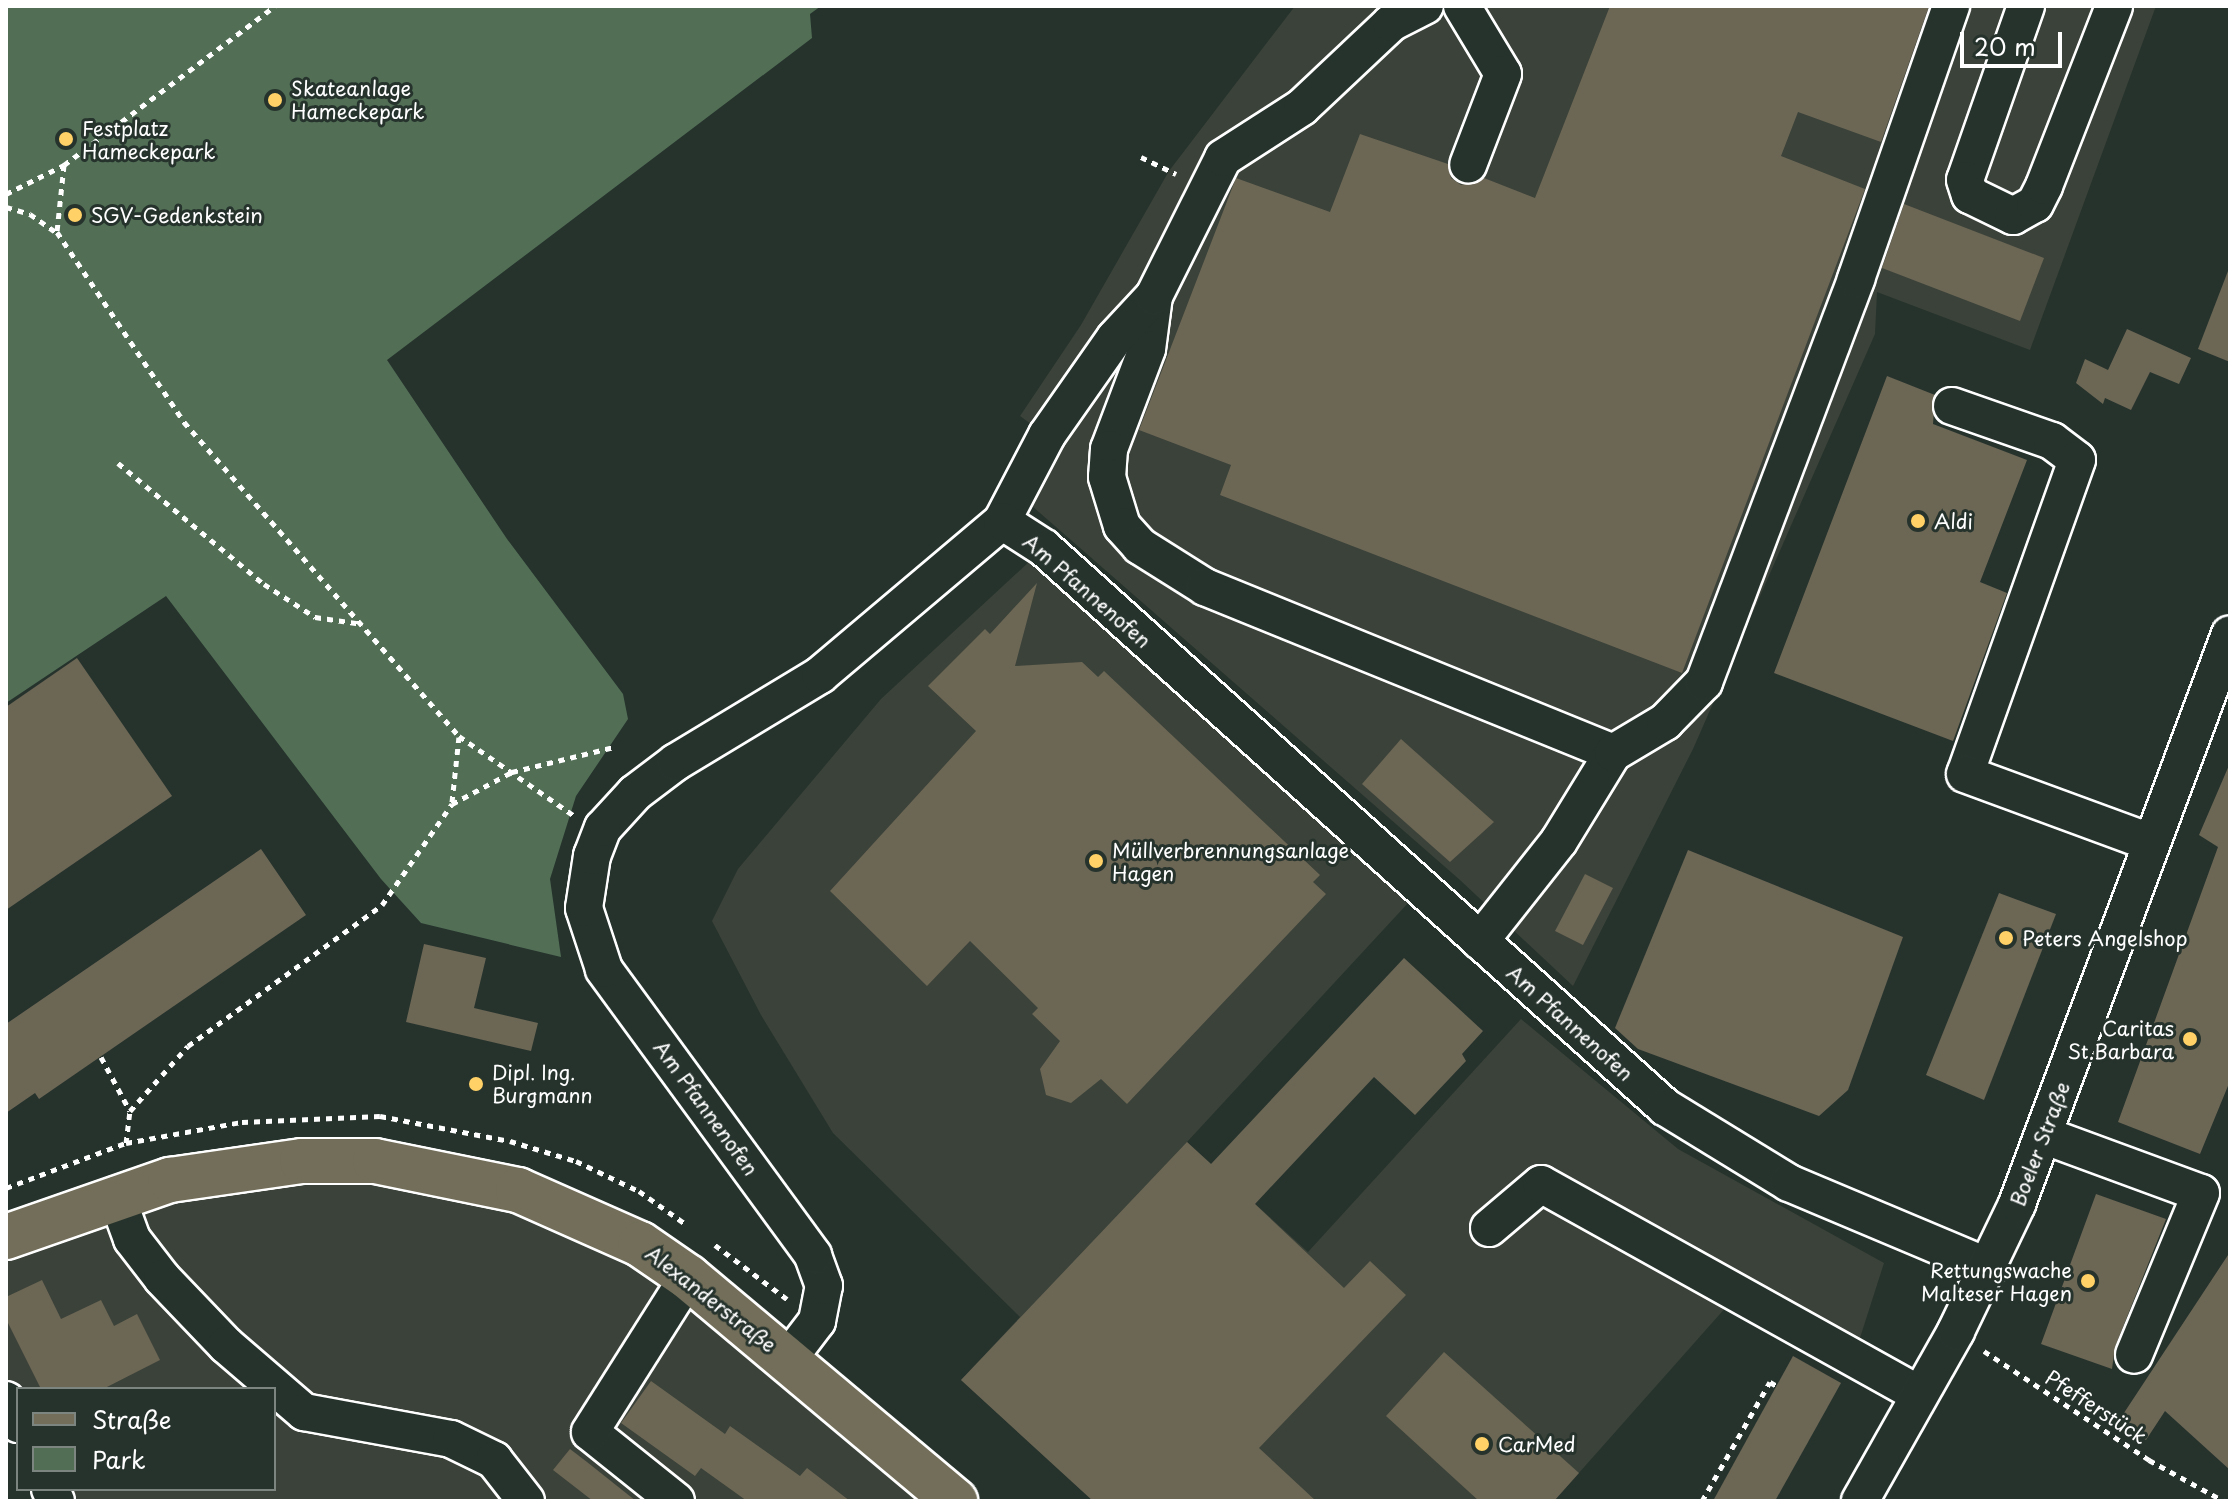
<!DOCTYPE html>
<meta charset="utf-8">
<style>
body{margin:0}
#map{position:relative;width:2236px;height:1507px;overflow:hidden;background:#26332d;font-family:"Playpen Sans",sans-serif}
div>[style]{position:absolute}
.built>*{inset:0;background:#3b4239}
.green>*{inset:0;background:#526f56}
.building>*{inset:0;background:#6c6655}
.path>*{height:5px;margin-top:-2.5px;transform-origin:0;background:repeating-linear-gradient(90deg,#fff 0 6px,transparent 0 12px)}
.roads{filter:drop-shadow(2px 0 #fff) drop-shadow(-2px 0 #fff) drop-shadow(0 2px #fff) drop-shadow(0 -2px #fff)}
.minor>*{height:36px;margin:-18px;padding:0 18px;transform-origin:18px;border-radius:18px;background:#26332d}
.major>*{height:44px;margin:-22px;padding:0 22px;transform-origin:22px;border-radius:22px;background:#726e59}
.dots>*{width:22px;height:22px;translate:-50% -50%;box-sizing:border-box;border:4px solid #26332d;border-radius:50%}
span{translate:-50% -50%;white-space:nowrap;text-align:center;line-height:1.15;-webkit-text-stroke:6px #26332d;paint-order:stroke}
.poi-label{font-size:20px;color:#fff}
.left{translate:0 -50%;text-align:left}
.right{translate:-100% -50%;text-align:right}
.street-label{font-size:20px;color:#fff}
.frame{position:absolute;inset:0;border:8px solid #fff;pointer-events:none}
.legend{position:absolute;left:16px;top:1387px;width:260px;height:104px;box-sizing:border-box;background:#26332d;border:2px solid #7d8581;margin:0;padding:10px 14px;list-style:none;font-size:24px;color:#fff}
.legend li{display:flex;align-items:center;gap:16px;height:40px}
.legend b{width:40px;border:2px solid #7d8581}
.scale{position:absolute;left:1960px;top:32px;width:102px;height:36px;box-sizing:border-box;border:4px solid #fff;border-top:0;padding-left:10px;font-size:24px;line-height:28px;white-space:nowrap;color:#fff;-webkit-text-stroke:6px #26332d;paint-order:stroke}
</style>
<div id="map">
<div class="built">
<div style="clip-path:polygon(1295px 6px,2156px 6px,2030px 350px,1877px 292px,1875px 334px,1693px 749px,1573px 986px,1460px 880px,1016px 492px,1046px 435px,1020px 416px,1081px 325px,1169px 171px)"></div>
<div style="clip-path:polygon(1044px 548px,1421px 889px,1187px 1142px,1308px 1252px,1521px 1019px,1678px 1149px,1884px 1263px,1859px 1341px,1751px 1279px,1554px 1501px,1093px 1501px,961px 1380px,1020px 1317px,833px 1133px,761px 1015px,712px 921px,738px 869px,881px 699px)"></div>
<div style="clip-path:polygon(302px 1161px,587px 1217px,955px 1501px,56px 1501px,50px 1489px,274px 1489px,274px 1389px,18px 1389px,6px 1400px,6px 1237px)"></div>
</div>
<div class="green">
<div style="clip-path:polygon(6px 6px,821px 6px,810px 14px,812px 38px,387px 360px,507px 539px,623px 694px,628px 719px,576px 796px,550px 879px,561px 957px,421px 923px,381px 879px,166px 596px,6px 703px)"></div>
</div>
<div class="building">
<div style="clip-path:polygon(1610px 6px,1929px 6px,1881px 142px,1798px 112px,1781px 156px,1865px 189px,1682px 673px,1220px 495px,1231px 465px,1139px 430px,1236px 178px,1330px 212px,1360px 134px,1448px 164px,1451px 178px,1461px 185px,1484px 178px,1535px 198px)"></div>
<div style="clip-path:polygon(1904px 204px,2044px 258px,2020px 321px,1882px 268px)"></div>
<div style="clip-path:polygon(2228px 271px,2230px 272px,2230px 362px,2198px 349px)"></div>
<div style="clip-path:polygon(2127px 329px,2191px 358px,2179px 384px,2150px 372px,2131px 410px,2105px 398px,2103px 404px,2076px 383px,2085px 359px,2108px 370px)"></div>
<div style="clip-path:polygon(1887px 376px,1935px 395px,1933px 424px,2027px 460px,1980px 582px,2007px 593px,1953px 741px,1774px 673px)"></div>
<div style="clip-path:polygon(1037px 583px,1015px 666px,1082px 662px,1098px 677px,1104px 671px,1320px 875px,1313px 882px,1326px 894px,1127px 1104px,1101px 1079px,1071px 1103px,1046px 1095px,1040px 1069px,1060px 1041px,1032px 1014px,1038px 1008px,970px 941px,927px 986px,830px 891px,976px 731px,928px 686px,985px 629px,990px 634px)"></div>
<div style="clip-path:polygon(77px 658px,172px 796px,6px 910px,6px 707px)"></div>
<div style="clip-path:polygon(1401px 739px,1494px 822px,1450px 862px,1362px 784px)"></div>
<div style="clip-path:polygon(2230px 763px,2230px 1081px,2200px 1154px,2118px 1122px,2218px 847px,2199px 835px)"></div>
<div style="clip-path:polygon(261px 849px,306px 915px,39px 1099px,35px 1093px,6px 1113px,6px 1024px)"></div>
<div style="clip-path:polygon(1688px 850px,1903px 937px,1848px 1090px,1819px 1116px,1638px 1049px,1615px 1028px)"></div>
<div style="clip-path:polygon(1585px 874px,1613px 888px,1583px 945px,1555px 931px)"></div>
<div style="clip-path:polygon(1999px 893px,2056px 914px,1984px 1100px,1926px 1075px)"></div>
<div style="clip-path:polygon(424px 944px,486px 958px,474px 1008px,538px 1023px,531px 1051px,406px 1022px)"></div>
<div style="clip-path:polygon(1404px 958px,1483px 1031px,1462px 1054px,1466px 1061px,1415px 1115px,1374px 1077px,1255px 1204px,1344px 1288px,1370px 1261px,1406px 1295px,1259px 1448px,1316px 1501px,1093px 1501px,961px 1380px,1187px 1142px,1211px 1164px)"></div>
<div style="clip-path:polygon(2096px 1194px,2166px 1219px,2115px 1347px,2112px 1369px,2041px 1344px)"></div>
<div style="clip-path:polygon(2230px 1252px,2230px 1470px,2165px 1411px,2146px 1440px,2118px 1422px)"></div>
<div style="clip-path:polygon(42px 1280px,61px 1319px,101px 1300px,114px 1326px,137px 1314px,160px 1360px,103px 1389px,41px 1389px,6px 1319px,6px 1297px)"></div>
<div style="clip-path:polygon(1444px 1352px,1579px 1473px,1554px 1501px,1479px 1501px,1386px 1416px)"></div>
<div style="clip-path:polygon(1793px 1356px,1841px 1383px,1775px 1501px,1713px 1501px)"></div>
<div style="clip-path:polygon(651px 1381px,725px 1434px,730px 1426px,800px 1476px,807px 1468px,850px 1501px,747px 1501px,701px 1468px,695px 1476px,621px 1423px)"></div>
<div style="clip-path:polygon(570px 1449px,587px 1462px,636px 1501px,593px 1501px,553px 1470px)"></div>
</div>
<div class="path">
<div style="left:1141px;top:157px;width:39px;rotate:26deg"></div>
<div style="left:64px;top:165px;width:67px;rotate:96deg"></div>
<div style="left:57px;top:232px;width:229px;rotate:56.2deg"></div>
<div style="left:184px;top:422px;width:417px;rotate:48.8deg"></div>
<div style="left:459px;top:736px;width:139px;rotate:34.7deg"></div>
<div style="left:6px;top:194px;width:65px;rotate:-26.6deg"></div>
<div style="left:64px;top:165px;width:264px;rotate:-37deg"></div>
<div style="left:6px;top:207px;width:25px;rotate:16deg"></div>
<div style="left:30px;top:214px;width:32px;rotate:35deg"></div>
<div style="left:118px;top:463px;width:190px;rotate:39.7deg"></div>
<div style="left:264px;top:584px;width:61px;rotate:32.9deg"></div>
<div style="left:315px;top:617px;width:48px;rotate:8.5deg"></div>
<div style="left:452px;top:802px;width:65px;rotate:-83.9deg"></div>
<div style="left:101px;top:1057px;width:61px;rotate:61.8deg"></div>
<div style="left:126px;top:1143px;width:118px;rotate:-10.3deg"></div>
<div style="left:242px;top:1122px;width:138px;rotate:-2.5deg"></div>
<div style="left:380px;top:1116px;width:132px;rotate:10.9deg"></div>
<div style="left:510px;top:1141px;width:69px;rotate:16.9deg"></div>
<div style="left:576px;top:1161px;width:70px;rotate:25.5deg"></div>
<div style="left:639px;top:1191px;width:59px;rotate:35.3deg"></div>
<div style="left:6px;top:1188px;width:128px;rotate:-20.6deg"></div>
<div style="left:126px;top:1143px;width:32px;rotate:-83deg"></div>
<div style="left:130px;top:1111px;width:87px;rotate:-48.3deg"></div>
<div style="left:188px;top:1046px;width:240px;rotate:-36deg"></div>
<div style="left:382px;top:905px;width:123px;rotate:-55.3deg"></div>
<div style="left:452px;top:804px;width:68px;rotate:-28.1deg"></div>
<div style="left:512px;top:772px;width:105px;rotate:-13.8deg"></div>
<div style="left:715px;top:1245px;width:90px;rotate:36.9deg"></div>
<div style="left:1984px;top:1351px;width:198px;rotate:33.4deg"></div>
<div style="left:2149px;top:1460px;width:85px;rotate:28.7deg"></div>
<div style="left:1702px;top:1501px;width:137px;rotate:-60.3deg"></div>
<div style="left:1770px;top:1382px;width:8px;rotate:30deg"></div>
</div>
<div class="roads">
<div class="minor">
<div style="left:1462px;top:6px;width:79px;rotate:58.9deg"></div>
<div style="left:1503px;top:74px;width:97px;rotate:111deg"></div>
<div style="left:2026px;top:6px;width:184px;rotate:109.3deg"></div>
<div style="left:1965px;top:180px;width:16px;rotate:72deg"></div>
<div style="left:1970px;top:195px;width:48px;rotate:26deg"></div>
<div style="left:2013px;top:216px;width:25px;rotate:-29deg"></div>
<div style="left:2035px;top:204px;width:20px;rotate:-63deg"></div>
<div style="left:2044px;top:186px;width:193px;rotate:-68.7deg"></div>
<div style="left:1154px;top:296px;width:53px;rotate:97.5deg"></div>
<div style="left:1147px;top:349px;width:107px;rotate:110.8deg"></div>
<div style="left:1109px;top:449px;width:28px;rotate:94deg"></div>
<div style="left:1107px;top:477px;width:51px;rotate:73deg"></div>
<div style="left:1122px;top:526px;width:27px;rotate:48deg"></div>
<div style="left:1140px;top:546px;width:77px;rotate:32.2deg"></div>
<div style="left:1205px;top:587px;width:440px;rotate:22.1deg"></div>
<div style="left:1952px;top:406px;width:106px;rotate:19.3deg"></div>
<div style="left:2052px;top:441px;width:31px;rotate:37deg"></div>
<div style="left:2077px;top:460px;width:333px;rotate:109.6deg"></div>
<div style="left:1965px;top:774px;width:197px;rotate:20.2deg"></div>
<div style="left:1002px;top:521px;width:97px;rotate:-62.4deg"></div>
<div style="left:1047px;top:435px;width:118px;rotate:-55deg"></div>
<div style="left:1115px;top:338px;width:57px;rotate:-47.1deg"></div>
<div style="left:1154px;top:296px;width:154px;rotate:-63.4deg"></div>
<div style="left:1223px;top:158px;width:94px;rotate:-32.8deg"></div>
<div style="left:1302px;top:107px;width:122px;rotate:-43.3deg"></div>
<div style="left:1391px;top:23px;width:38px;rotate:-27deg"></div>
<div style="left:1480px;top:941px;width:127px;rotate:-51.7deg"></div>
<div style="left:1559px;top:841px;width:103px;rotate:-58.5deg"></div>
<div style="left:1613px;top:753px;width:61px;rotate:-30.8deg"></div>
<div style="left:1665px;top:722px;width:56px;rotate:-45.7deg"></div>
<div style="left:1704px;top:682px;width:431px;rotate:-69.3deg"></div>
<div style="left:1856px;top:279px;width:289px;rotate:-70.8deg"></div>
<div style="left:2043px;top:1135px;width:168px;rotate:20.2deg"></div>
<div style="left:2201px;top:1193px;width:175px;rotate:112.5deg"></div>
<div style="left:116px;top:1195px;width:47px;rotate:70deg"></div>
<div style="left:132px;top:1239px;width:49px;rotate:52.4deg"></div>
<div style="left:162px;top:1278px;width:93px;rotate:46.3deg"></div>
<div style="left:226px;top:1345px;width:103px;rotate:40.7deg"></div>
<div style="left:304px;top:1412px;width:149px;rotate:10.4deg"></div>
<div style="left:451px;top:1439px;width:48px;rotate:26deg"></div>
<div style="left:494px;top:1460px;width:52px;rotate:52deg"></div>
<div style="left:1489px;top:1228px;width:68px;rotate:-40.2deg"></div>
<div style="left:1541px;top:1184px;width:432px;rotate:29.1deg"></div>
<div style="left:788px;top:1359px;width:48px;rotate:-52.7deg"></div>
<div style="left:817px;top:1321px;width:36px;rotate:-79deg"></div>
<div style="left:824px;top:1286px;width:33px;rotate:-110deg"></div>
<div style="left:813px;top:1255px;width:354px;rotate:-126.2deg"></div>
<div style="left:604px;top:969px;width:64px;rotate:-108.2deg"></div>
<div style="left:584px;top:908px;width:53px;rotate:-81.3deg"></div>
<div style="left:592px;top:856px;width:30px;rotate:-69deg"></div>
<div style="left:603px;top:828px;width:47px;rotate:-47.6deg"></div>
<div style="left:635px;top:793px;width:51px;rotate:-37.1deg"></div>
<div style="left:676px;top:762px;width:168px;rotate:-31.1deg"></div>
<div style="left:820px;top:675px;width:238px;rotate:-40.2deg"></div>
<div style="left:1002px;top:521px;width:50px;rotate:32.7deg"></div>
<div style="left:1044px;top:548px;width:836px;rotate:41.99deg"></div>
<div style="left:1665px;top:1107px;width:145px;rotate:31.5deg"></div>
<div style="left:1789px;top:1183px;width:217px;rotate:22.8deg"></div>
<div style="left:6px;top:1400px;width:27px;rotate:63deg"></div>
<div style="left:50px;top:1489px;width:13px;rotate:63deg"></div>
<div style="left:676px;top:1501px;width:110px;rotate:-141.3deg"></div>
<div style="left:590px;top:1432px;width:183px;rotate:-57.7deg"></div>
<div style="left:1860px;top:1501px;width:195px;rotate:-60.5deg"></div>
<div style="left:1956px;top:1331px;width:141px;rotate:-64.3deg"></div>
<div style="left:2017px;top:1204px;width:608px;rotate:-69.51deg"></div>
</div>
<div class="major">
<div style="left:6px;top:1237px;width:174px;rotate:-19.2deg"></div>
<div style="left:170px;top:1180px;width:133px;rotate:-8.2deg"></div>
<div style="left:302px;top:1161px;width:73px"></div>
<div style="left:375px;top:1161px;width:146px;rotate:11.5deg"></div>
<div style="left:518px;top:1190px;width:133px;rotate:23.9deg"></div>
<div style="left:640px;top:1244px;width:58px;rotate:34.5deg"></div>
<div style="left:688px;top:1277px;width:349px;rotate:40deg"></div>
</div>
</div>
<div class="dots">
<div style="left:275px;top:100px;background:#ffd166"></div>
<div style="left:66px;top:139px;background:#ffd166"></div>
<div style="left:75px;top:215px;background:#ffd166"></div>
<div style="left:1918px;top:521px;background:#ffd166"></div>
<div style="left:1096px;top:861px;background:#ffd166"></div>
<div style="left:2006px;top:938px;background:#ffd166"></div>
<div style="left:2190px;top:1039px;background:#ffd166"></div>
<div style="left:476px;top:1084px;background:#ffd166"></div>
<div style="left:2088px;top:1281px;background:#ffd166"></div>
<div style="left:1482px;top:1444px;background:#ffd166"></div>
</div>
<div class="poi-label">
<span class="left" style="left:291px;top:100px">Skateanlage<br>Hameckepark</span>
<span class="left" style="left:82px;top:140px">Festplatz<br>Hameckepark</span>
<span class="left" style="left:91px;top:215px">SGV-Gedenkstein</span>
<span class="left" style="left:1934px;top:521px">Aldi</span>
<span class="left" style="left:1112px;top:862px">Müllverbrennungsanlage<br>Hagen</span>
<span class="left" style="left:2022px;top:938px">Peters Angelshop</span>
<span class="right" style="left:2174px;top:1040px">Caritas<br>St.Barbara</span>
<span class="left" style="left:492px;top:1084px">Dipl. Ing.<br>Burgmann</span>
<span class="right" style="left:2072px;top:1282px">Rettungswache<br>Malteser Hagen</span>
<span class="left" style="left:1498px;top:1444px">CarMed</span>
</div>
<div class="street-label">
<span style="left:1087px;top:591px;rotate:41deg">Am Pfannenofen</span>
<span style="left:1570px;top:1023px;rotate:42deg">Am Pfannenofen</span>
<span style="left:706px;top:1108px;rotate:54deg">Am Pfannenofen</span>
<span style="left:2040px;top:1144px;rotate:-69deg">Boeler Straße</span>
<span style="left:711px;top:1299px;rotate:38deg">Alexanderstraße</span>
<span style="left:2096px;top:1407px;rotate:33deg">Pfefferstück</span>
</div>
<div class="frame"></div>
<ul class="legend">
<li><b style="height:10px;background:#726e59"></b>Straße</li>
<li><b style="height:22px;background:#526f56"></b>Park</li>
</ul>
<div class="scale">20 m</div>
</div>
